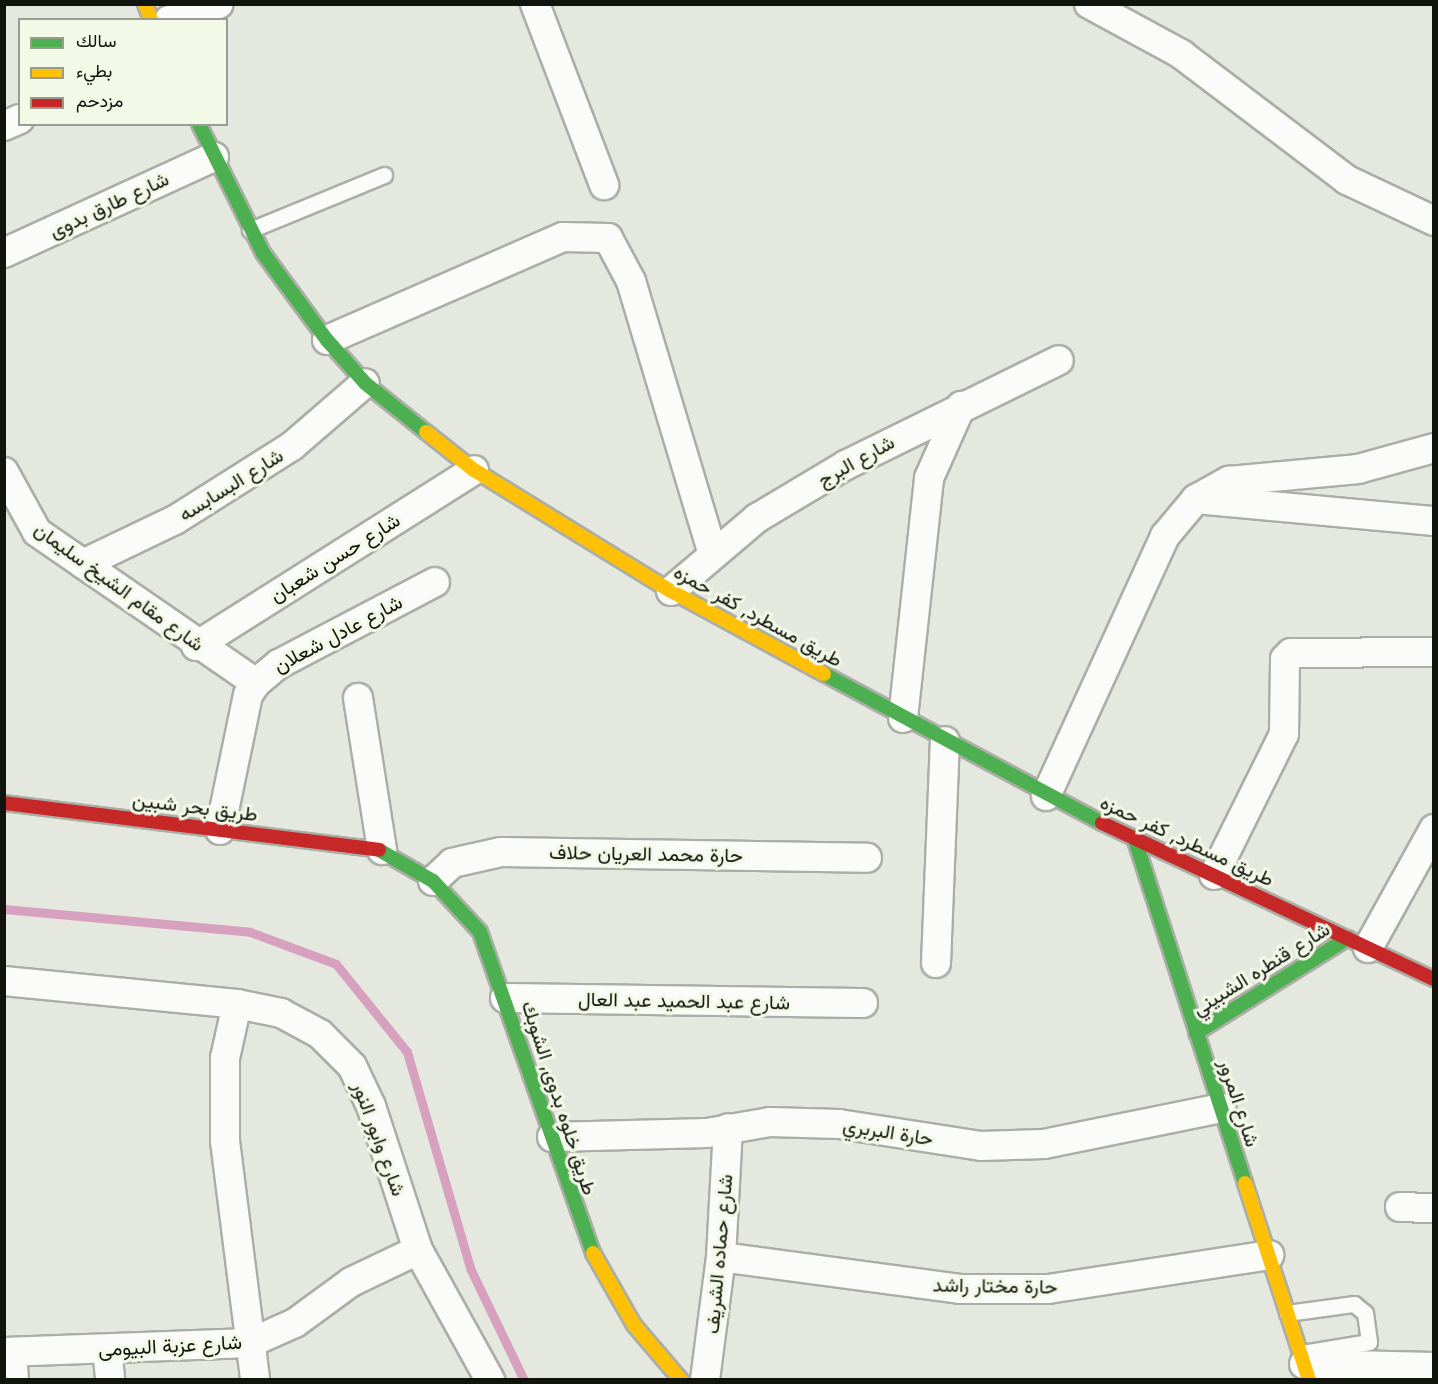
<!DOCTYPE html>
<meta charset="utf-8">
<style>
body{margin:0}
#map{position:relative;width:1438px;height:1384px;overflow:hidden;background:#e4e8de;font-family:Inter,Vazirmatn,sans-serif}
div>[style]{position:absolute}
.stream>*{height:9px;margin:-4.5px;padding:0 4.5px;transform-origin:4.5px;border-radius:4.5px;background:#d7a0be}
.roads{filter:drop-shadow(2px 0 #abaea6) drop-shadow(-2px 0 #abaea6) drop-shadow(0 2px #abaea6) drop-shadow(0 -2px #abaea6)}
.lane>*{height:15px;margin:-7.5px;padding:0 7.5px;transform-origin:7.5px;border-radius:7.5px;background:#fbfcfa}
.street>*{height:28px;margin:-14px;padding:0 14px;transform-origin:14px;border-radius:14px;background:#fbfcfa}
.fast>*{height:14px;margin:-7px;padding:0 7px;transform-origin:7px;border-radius:7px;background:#4caf50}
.slow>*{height:14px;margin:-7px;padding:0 7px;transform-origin:7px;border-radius:7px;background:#ffc107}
.jam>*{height:14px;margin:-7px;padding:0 7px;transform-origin:7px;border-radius:7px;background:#c62828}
span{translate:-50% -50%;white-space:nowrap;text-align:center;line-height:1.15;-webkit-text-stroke:6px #f2f9e7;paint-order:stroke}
.street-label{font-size:20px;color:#11140d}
.frame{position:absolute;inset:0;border:6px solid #11140d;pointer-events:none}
.legend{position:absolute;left:18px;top:18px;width:210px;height:108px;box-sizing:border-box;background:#f2f9e7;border:2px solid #989d90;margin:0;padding:8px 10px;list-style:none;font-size:18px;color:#11140d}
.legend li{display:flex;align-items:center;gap:12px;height:30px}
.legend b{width:30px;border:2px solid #989d90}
</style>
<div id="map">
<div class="stream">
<div style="left:4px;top:909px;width:247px;rotate:5.3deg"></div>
<div style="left:250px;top:932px;width:92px;rotate:20.4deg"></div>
<div style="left:336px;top:964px;width:113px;rotate:51.1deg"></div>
<div style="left:407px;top:1052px;width:225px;rotate:73.7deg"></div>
<div style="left:470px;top:1268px;width:124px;rotate:64.3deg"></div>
</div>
<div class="roads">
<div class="lane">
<div style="left:250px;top:230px;width:145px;rotate:-22.3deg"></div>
<div style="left:1287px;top:1313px;width:68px;rotate:-7.7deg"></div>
<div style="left:1354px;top:1304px;width:14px;rotate:39deg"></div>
<div style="left:1365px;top:1313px;width:29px;rotate:82deg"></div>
<div style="left:1369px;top:1342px;width:69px;rotate:170.8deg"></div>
</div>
<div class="street">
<div style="left:535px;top:4px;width:194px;rotate:69.1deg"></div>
<div style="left:1089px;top:4px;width:105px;rotate:28.5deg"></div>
<div style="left:1181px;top:54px;width:208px;rotate:37.2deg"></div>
<div style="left:1347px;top:180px;width:96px;rotate:25.2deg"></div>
<div style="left:169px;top:20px;width:52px;rotate:-17.7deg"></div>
<div style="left:4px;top:126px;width:17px;rotate:-24deg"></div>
<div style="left:4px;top:253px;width:231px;rotate:-24.6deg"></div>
<div style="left:327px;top:340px;width:257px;rotate:-23.6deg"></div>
<div style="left:563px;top:237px;width:45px;rotate:1.3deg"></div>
<div style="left:608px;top:238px;width:49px;rotate:61.9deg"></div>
<div style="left:631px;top:281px;width:282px;rotate:73.3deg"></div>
<div style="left:4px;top:472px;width:68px;rotate:61.2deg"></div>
<div style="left:37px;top:532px;width:266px;rotate:34.6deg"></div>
<div style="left:1196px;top:499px;width:239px;rotate:5.3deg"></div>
<div style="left:83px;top:564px;width:102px;rotate:-25.6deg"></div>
<div style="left:175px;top:520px;width:138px;rotate:-32.3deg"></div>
<div style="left:292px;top:446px;width:96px;rotate:-40.8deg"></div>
<div style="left:671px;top:591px;width:113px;rotate:-40.3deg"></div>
<div style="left:757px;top:518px;width:104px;rotate:-30.8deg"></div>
<div style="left:846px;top:465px;width:237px;rotate:-26.2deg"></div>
<div style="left:196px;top:646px;width:329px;rotate:-32.3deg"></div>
<div style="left:358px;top:698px;width:154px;rotate:81deg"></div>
<div style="left:903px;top:718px;width:241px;rotate:-83.8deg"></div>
<div style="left:929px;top:478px;width:79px;rotate:-66deg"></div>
<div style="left:1046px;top:796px;width:286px;rotate:-65.4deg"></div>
<div style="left:1165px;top:536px;width:48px;rotate:-50deg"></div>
<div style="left:1196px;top:499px;width:38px;rotate:-29deg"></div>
<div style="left:1229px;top:481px;width:130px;rotate:-5.3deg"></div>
<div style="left:1358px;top:469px;width:79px;rotate:-15.4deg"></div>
<div style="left:220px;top:830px;width:138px;rotate:-78.3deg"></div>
<div style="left:248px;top:695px;width:14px;rotate:-56deg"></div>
<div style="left:256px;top:683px;width:30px;rotate:-40deg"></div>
<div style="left:279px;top:664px;width:176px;rotate:-27.7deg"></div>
<div style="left:1214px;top:875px;width:157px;rotate:-63.6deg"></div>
<div style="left:1284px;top:734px;width:75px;rotate:-89.2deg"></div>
<div style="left:1285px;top:659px;width:8px;rotate:-45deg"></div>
<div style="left:1291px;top:653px;width:143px;rotate:-0.4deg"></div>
<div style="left:433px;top:881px;width:26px;rotate:-43deg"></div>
<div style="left:452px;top:863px;width:50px;rotate:-12.7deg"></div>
<div style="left:501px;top:852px;width:366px;rotate:0.9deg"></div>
<div style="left:1368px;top:948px;width:136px;rotate:-61deg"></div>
<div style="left:936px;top:963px;width:222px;rotate:-87.7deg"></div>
<div style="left:4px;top:981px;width:234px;rotate:5.6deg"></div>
<div style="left:237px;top:1004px;width:45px;rotate:11.6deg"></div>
<div style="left:281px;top:1013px;width:44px;rotate:28.3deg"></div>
<div style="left:320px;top:1034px;width:45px;rotate:45deg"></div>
<div style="left:352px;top:1066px;width:44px;rotate:64.6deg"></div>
<div style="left:371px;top:1106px;width:151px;rotate:71.9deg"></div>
<div style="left:418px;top:1250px;width:149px;rotate:61deg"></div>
<div style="left:505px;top:998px;width:358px;rotate:0.8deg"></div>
<div style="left:237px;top:1004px;width:55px;rotate:102.5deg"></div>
<div style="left:225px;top:1058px;width:83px;rotate:90deg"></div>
<div style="left:225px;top:1141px;width:241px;rotate:82.8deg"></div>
<div style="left:552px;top:1137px;width:155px;rotate:-1.5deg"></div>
<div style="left:707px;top:1133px;width:64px;rotate:-9.9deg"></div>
<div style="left:770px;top:1122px;width:69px;rotate:1.7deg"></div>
<div style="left:839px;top:1124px;width:144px;rotate:8.8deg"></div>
<div style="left:981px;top:1146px;width:63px;rotate:-1.8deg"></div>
<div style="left:1044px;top:1144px;width:181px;rotate:-11.5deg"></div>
<div style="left:1400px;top:1207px;width:34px;rotate:2deg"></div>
<div style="left:721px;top:1257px;width:241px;rotate:7.6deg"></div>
<div style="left:960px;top:1289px;width:88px"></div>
<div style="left:1048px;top:1289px;width:224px;rotate:-8.7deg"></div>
<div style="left:107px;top:1349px;width:31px;rotate:84deg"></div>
<div style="left:4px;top:1352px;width:246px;rotate:-2.1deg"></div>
<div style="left:250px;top:1343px;width:49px;rotate:-24deg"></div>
<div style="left:295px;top:1323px;width:69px;rotate:-36.2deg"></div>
<div style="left:351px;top:1282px;width:74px;rotate:-25.5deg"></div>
<div style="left:12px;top:1352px;width:28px;rotate:86deg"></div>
<div style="left:1304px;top:1364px;width:130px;rotate:1.3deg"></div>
<div style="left:705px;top:1380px;width:124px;rotate:-82.6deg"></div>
<div style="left:721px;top:1257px;width:129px;rotate:-86.9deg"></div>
</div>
<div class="fast">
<div style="left:199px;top:124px;width:144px;rotate:63.6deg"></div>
<div style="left:263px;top:253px;width:108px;rotate:53.7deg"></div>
<div style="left:327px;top:340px;width:57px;rotate:48.5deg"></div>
<div style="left:365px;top:383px;width:78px;rotate:38.8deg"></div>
<div style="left:824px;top:674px;width:315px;rotate:28.2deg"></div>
<div style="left:1134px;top:837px;width:363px;rotate:72.2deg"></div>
<div style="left:379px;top:850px;width:62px;rotate:29.9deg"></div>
<div style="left:433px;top:881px;width:69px;rotate:47.3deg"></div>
<div style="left:480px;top:932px;width:340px;rotate:70.6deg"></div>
<div style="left:1196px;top:1033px;width:179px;rotate:-32deg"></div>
</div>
<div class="slow">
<div style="left:145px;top:4px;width:17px;rotate:69deg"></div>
<div style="left:426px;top:432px;width:61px;rotate:38.4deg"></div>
<div style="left:474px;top:470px;width:231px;rotate:31.6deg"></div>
<div style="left:671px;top:591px;width:174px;rotate:28.5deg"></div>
<div style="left:1245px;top:1183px;width:207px;rotate:72deg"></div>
<div style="left:593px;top:1253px;width:83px;rotate:60.3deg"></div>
<div style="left:634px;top:1325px;width:72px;rotate:49.5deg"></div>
</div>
<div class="jam">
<div style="left:4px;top:803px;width:378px;rotate:7.1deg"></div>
<div style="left:1102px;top:823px;width:367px;rotate:25.2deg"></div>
</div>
</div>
<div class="street-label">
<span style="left:109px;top:205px;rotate:-25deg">شارع طارق بدوى</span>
<span style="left:856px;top:461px;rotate:-29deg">شارع البرج</span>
<span style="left:231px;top:485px;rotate:-32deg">شارع البسابسه</span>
<span style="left:335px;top:558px;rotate:-32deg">شارع حسن شعبان</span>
<span style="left:119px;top:587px;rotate:36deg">شارع مقام الشيخ سليمان</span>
<span style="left:758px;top:616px;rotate:29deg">طريق مسطرد, كفر حمزه</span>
<span style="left:338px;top:634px;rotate:-28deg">شارع عادل شعلان</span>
<span style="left:195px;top:807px;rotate:7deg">طريق بحر شبين</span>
<span style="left:1187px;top:841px;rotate:25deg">طريق مسطرد, كفر حمزه</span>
<span style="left:646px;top:854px;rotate:1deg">حارة محمد العريان حلاف</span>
<span style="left:1261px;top:969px;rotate:-32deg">شارع قنطره الشبيني</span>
<span style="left:684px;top:1001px;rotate:1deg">شارع عبد الحميد عبد العال</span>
<span style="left:559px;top:1098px;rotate:72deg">طريق خلوه بدوى, الشوبك</span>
<span style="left:1239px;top:1103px;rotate:72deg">شارع المرور</span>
<span style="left:888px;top:1132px;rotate:9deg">حارة البربري</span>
<span style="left:379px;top:1139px;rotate:70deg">شارع وابور النور</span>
<span style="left:719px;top:1254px;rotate:-85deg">شارع حماده الشريف</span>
<span style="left:995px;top:1286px;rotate:1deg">حارة مختار راشد</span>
<span style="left:170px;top:1346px;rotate:-3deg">شارع عزبة البيومى</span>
</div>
<div class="frame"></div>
<ul class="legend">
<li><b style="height:8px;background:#4caf50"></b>سالك</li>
<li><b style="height:8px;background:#ffc107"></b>بطيء</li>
<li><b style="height:8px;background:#c62828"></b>مزدحم</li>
</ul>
</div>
